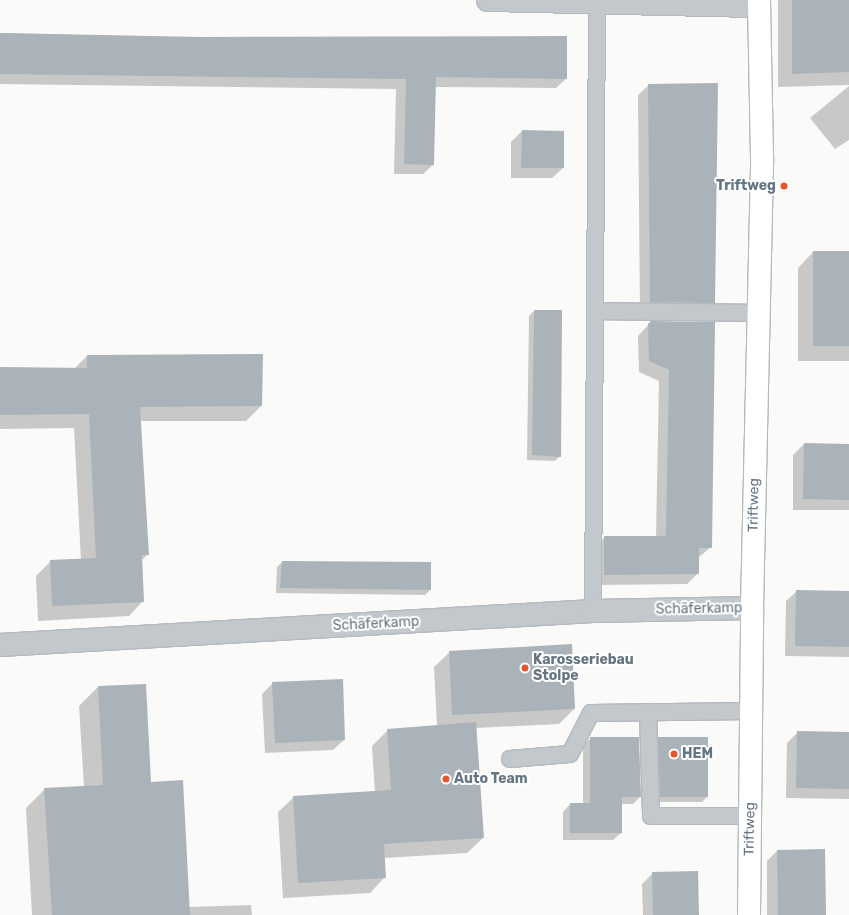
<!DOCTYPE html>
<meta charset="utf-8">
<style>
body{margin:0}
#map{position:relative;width:849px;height:915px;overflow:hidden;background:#fafaf8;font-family:Rubik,sans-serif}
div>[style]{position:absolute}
.shadow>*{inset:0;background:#0003}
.building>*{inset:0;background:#aab3b9}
.roads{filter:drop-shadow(1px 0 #b3babf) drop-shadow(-1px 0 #b3babf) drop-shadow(0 1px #b3babf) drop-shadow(0 -1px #b3babf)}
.lane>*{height:16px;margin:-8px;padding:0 8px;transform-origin:8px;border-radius:8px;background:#c3c8cc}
.street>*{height:22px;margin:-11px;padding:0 11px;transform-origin:11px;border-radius:11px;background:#c3c8cc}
.secondary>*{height:22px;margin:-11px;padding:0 11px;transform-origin:11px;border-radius:11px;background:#fff}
.dots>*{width:11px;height:11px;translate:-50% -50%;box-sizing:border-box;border:2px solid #fff;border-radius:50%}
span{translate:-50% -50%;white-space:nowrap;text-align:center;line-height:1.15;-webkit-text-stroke:4px #fff;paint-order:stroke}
.poi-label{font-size:14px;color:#657683;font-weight:700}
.right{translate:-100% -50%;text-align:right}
.left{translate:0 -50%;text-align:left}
.street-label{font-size:14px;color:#657683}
</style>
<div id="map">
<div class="shadow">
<div style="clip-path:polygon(778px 0,849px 0,849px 85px,778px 87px)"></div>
<div style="clip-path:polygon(0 33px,201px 38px,566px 79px,556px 88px,435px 87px,433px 165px,423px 174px,394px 174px,396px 89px,0 84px)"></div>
<div style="clip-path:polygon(649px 85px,714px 303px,704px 313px,640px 312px,638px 95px)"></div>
<div style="clip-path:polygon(849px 86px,849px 140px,835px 149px,810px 118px)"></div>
<div style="clip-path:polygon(522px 131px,563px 132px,563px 168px,552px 178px,511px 178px,511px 142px)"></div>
<div style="clip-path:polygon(813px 252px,849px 252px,849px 361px,798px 361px,798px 268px)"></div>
<div style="clip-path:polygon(534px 311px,561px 311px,560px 456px,555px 461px,527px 460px,529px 316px)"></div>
<div style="clip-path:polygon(651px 322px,714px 323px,711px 547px,698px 558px,698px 573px,687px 584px,594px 585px,594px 548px,605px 537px,656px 537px,659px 381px,639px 372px,638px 336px)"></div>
<div style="clip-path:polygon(87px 356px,261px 406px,246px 421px,140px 421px,148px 554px,141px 561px,143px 601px,129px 616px,38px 621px,36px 576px,51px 561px,81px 560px,74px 428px,0 429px,0 368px,74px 369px)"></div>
<div style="clip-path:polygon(804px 444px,849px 445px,849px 510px,793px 510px,793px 455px)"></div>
<div style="clip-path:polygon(282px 562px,430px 590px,425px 595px,276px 593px,277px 567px)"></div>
<div style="clip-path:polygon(797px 591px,849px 592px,849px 657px,785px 656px,786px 601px)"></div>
<div style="clip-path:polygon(450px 652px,574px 709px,559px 724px,476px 728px,483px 838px,467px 853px,384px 858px,385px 877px,370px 893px,283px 898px,278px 812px,294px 797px,375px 792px,372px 746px,388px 730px,437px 726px,434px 667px)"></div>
<div style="clip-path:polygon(273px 683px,344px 740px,333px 750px,265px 753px,262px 694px)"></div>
<div style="clip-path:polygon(98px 687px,150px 783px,189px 907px,251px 905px,252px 915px,32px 915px,26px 808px,45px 789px,84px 787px,79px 706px)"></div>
<div style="clip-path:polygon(798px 732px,849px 733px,849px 799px,786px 798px,787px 743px)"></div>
<div style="clip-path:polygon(591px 738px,640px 797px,633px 804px,621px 804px,621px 833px,613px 840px,563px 840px,563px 812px,570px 804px,583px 804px,583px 745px)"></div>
<div style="clip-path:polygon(659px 738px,707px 797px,702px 802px,655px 802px,653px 743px)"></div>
<div style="clip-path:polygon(777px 851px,825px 915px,767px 915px,767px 861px)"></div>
<div style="clip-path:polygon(653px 873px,698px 915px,643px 915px,642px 884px)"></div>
</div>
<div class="building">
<div style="clip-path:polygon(792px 0,849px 0,849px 72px,792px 74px)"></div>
<div style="clip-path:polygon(0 33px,201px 37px,567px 36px,567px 79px,436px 77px,434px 165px,404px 164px,406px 79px,0 74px)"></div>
<div style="clip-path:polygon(718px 83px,715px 303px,650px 302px,648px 84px)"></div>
<div style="clip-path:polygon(522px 130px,564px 131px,564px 168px,521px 168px)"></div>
<div style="clip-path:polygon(813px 251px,849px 251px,849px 346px,813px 346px)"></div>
<div style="clip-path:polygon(534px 310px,562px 310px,561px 457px,532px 455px)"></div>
<div style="clip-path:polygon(651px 321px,715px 322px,712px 548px,699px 548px,699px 574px,604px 575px,604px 536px,666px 536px,669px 370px,649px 361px,648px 324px)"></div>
<div style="clip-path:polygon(263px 354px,262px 406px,140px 407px,149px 555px,142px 555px,144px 602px,52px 606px,50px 560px,96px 558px,89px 414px,0 415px,0 367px,87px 368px,87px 355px)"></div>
<div style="clip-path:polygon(804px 443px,849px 444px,849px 500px,803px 499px)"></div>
<div style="clip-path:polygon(282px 561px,431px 562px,431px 590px,280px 588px)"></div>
<div style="clip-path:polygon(796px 590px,849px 591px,849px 647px,795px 646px)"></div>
<div style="clip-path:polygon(572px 644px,575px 709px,452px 715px,449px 651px)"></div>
<div style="clip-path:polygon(343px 679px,345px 740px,275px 743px,272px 682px)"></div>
<div style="clip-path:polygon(146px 684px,151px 782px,183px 780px,190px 915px,52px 915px,44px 788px,103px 785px,98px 686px)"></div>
<div style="clip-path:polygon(476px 722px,484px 838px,384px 844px,386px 878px,298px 883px,293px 796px,391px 790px,387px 729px)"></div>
<div style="clip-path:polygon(797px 731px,849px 732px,849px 789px,796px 788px)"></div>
<div style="clip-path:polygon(590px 737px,639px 737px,641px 797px,622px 797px,622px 833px,570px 833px,570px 803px,590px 803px)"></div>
<div style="clip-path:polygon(658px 737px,708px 737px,708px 797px,660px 797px)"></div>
<div style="clip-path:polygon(825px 849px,826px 915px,778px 915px,777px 850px)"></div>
<div style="clip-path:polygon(698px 871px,699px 915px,653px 915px,652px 872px)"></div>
</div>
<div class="roads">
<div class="lane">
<div style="left:595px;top:311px;width:163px;rotate:0.7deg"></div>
<div style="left:593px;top:611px;width:607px;rotate:-89.62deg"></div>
<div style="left:648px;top:712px;width:104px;rotate:88.3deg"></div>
<div style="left:651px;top:816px;width:99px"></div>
<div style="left:510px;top:759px;width:60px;rotate:-4.8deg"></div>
<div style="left:570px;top:754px;width:46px;rotate:-62.9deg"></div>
<div style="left:591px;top:713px;width:160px;rotate:-0.7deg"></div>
</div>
<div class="street">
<div style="left:488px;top:0;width:271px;rotate:1.3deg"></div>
<div style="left:0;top:645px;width:594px;rotate:-3.28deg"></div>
<div style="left:593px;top:611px;width:159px;rotate:-1.1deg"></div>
</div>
<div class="secondary">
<div style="left:749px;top:915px;width:307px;rotate:-89.4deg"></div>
<div style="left:752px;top:608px;width:451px;rotate:-88.7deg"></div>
<div style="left:762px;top:157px;width:157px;rotate:-91.1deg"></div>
</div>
</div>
<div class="dots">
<div style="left:784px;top:186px;background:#e4572e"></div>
<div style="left:525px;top:668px;background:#e4572e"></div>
<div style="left:674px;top:754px;background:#e4572e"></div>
<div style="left:446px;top:779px;background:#e4572e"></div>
</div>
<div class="poi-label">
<span class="right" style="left:776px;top:186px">Triftweg</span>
<span class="left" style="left:533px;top:668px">Karosseriebau<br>Stolpe</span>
<span class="left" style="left:682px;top:754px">HEM</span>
<span class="left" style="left:454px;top:779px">Auto Team</span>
</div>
<div class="street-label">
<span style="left:754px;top:505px;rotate:-89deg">Triftweg</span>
<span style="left:699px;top:609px;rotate:-1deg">Schäferkamp</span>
<span style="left:376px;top:624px;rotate:-3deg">Schäferkamp</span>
<span style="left:750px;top:829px;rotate:-89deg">Triftweg</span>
</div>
</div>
